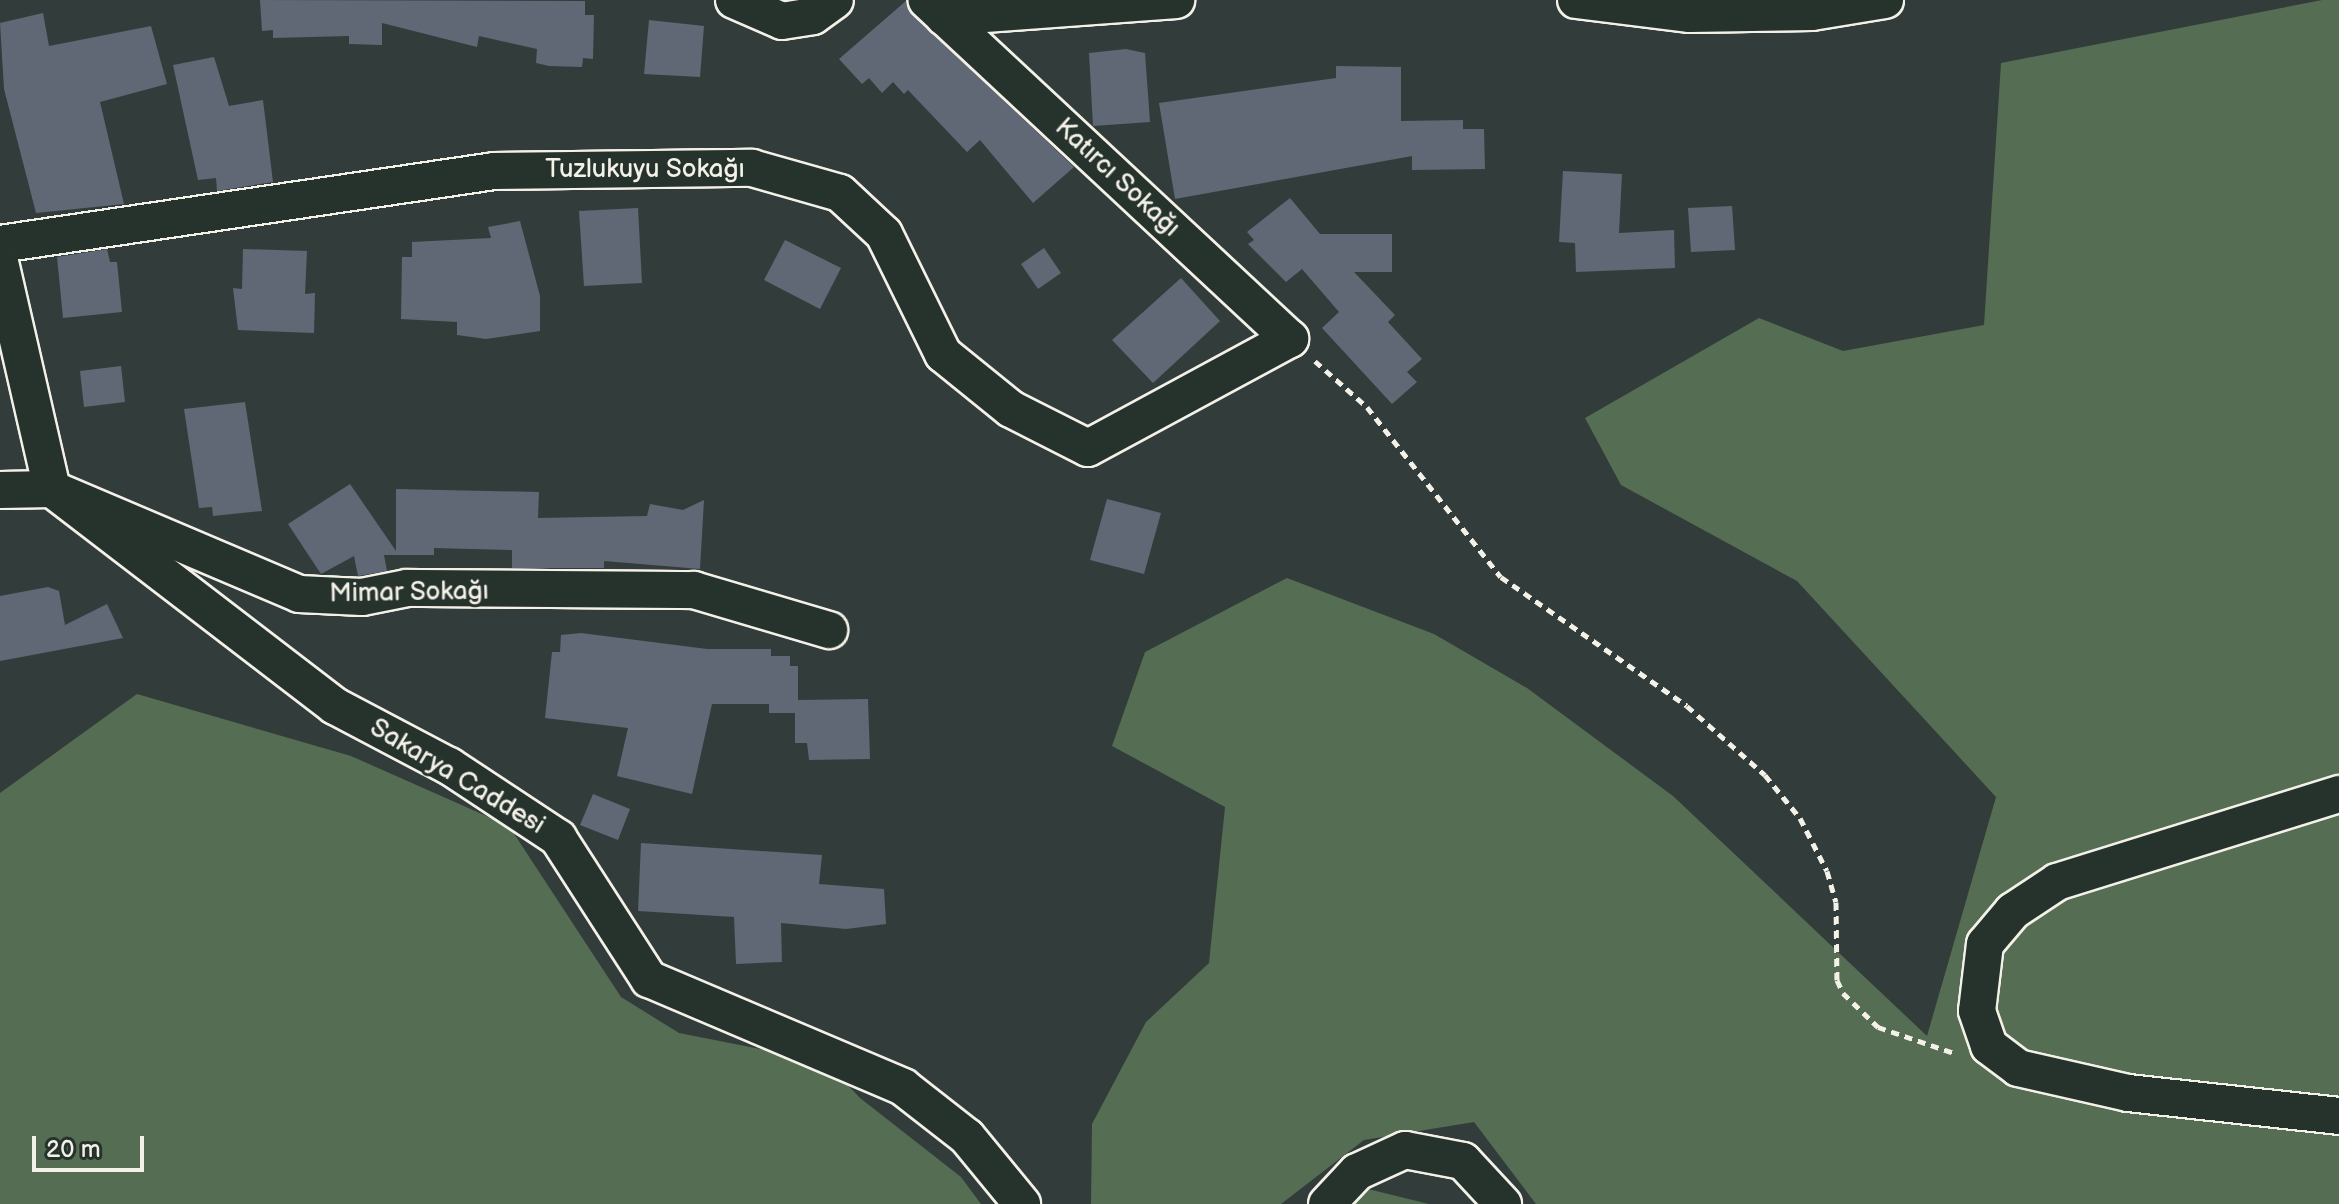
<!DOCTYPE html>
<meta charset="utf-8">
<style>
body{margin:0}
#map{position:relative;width:2339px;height:1204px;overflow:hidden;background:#323d3b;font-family:"Balsamiq Sans",sans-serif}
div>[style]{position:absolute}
.green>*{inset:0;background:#556d52}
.building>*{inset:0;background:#606775}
.path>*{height:5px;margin-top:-2.5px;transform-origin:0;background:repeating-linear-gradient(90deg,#f4f1e8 0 8px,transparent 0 14px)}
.roads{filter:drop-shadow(2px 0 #f4f1e8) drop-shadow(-2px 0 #f4f1e8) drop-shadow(0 2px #f4f1e8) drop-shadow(0 -2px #f4f1e8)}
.minor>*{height:36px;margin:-18px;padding:0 18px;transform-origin:18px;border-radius:18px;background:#26332d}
span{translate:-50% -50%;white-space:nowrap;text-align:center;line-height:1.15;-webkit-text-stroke:6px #26332d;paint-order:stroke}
.street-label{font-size:26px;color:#f4f1e8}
.scale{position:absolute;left:32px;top:1136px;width:112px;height:36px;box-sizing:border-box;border:4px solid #f4f1e8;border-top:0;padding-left:10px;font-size:24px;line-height:28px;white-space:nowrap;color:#f4f1e8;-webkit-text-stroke:6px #26332d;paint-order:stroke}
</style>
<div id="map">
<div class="green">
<div style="clip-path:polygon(2322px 0,2339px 0,2339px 1204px,1536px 1204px,1474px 1122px,1364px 1140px,1281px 1204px,1091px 1204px,1092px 1124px,1146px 1022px,1209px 963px,1225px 807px,1112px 746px,1145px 652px,1287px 578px,1434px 634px,1527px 688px,1673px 796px,1927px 1036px,1996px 797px,1797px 581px,1621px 485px,1585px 418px,1759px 318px,1843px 351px,1984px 325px,2001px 63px)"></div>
<div style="clip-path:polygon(137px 694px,351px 756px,509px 826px,621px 997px,679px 1033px,826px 1062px,860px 1098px,961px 1177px,981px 1204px,0 1204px,0 793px)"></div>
<div style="clip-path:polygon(1364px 1188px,1429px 1204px,1349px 1204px)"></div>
</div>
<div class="building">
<div style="clip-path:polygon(260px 0,585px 1px,585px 15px,594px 15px,593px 59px,583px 58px,582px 67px,549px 66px,536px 63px,537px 49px,479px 36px,477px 47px,382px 23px,382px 45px,349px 44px,349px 36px,273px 38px,273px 30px,262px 31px)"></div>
<div style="clip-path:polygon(907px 0,913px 15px,1074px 167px,1033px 203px,980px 140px,967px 152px,908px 90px,904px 94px,893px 82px,882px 93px,869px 78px,862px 84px,839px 59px)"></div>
<div style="clip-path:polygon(43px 13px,49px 46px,151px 26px,167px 84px,100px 102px,124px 204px,36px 213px,4px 89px,0 23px)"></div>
<div style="clip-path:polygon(649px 20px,704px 26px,700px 77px,644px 74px)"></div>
<div style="clip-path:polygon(1126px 49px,1145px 53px,1150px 122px,1093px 126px,1089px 53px)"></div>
<div style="clip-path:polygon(214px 57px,229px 106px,263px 100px,273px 182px,217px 191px,216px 178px,198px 180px,173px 65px)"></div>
<div style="clip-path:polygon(1336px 66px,1401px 67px,1401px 121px,1463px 120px,1463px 129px,1484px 129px,1485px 169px,1412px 170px,1412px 156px,1175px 199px,1159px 103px,1336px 78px)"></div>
<div style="clip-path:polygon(1563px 171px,1622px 174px,1619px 233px,1674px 230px,1675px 268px,1576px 272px,1575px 243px,1559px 242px)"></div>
<div style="clip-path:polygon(1290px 198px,1320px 234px,1392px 234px,1392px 272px,1354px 272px,1395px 315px,1388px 322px,1422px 359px,1407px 372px,1417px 382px,1392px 404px,1322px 328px,1339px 312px,1302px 269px,1286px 282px,1248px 244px,1254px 240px,1247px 232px)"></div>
<div style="clip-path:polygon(1732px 206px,1735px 250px,1691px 252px,1688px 208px)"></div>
<div style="clip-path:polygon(638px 208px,642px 283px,584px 286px,579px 211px)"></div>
<div style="clip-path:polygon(520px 221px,540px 296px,540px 331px,486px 339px,457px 335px,457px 322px,401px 319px,402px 257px,412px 257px,412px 242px,491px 238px,488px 227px)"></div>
<div style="clip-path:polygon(785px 240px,841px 268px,820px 309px,764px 280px)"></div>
<div style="clip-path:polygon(1044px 248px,1061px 273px,1038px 289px,1021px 264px)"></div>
<div style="clip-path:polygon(107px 249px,110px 262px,117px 262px,122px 312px,63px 318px,57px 257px)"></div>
<div style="clip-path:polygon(243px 249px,307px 251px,305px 294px,315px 293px,314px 333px,238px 330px,233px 288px,242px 289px)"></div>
<div style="clip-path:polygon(1181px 278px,1220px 321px,1153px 383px,1112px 340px)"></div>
<div style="clip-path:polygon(121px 366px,125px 402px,84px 407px,80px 371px)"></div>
<div style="clip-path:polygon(245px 402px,262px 511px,213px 516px,212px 507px,199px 508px,184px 409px)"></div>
<div style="clip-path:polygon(350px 484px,396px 551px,396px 489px,539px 492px,538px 518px,647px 516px,650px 504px,683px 510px,704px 500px,700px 569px,604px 561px,604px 568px,512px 568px,512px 550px,434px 548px,434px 555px,384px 555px,387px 571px,358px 576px,354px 556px,321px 574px,288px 524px)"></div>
<div style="clip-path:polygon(1107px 499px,1161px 513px,1144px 574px,1090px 560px)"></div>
<div style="clip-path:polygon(48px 587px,59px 591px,65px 625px,107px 604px,123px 638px,0 661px,0 596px)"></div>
<div style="clip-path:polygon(581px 633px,707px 649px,771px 649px,771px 656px,790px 656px,790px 666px,798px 666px,798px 700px,868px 699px,870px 759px,809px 760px,807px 743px,795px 743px,795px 713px,769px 713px,769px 704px,712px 704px,692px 794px,617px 776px,628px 728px,545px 718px,552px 652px,560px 652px,561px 635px)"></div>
<div style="clip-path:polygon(593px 794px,630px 809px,618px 840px,580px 825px)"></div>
<div style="clip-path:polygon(641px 843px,822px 855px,819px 884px,884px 889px,886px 924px,846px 929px,781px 923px,782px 962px,736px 964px,734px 917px,638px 911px)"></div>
</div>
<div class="path">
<div style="left:1315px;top:361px;width:69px;rotate:41.5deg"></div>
<div style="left:1367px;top:407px;width:216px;rotate:51.8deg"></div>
<div style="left:1501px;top:577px;width:226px;rotate:34.7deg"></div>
<div style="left:1687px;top:706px;width:104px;rotate:41.5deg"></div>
<div style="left:1765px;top:775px;width:55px;rotate:50.9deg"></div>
<div style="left:1800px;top:818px;width:59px;rotate:63deg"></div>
<div style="left:1827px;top:871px;width:32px;rotate:74deg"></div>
<div style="left:1836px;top:902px;width:78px;rotate:89.3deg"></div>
<div style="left:1837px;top:980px;width:14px;rotate:65deg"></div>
<div style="left:1843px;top:993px;width:49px;rotate:44.2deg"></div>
<div style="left:1878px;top:1027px;width:80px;rotate:18.9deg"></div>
</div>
<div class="roads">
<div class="minor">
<div style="left:734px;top:0;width:52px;rotate:23.6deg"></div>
<div style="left:782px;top:21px;width:31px;rotate:-9deg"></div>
<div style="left:813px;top:16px;width:27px;rotate:-36deg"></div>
<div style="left:1576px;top:0;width:115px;rotate:7deg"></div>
<div style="left:1690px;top:14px;width:122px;rotate:-0.9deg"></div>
<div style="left:1812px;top:12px;width:74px;rotate:-9.3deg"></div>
<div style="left:944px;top:17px;width:233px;rotate:-4.2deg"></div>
<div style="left:0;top:244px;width:498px;rotate:-8.4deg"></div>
<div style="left:493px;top:171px;width:259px;rotate:-0.7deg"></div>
<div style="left:752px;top:168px;width:91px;rotate:15.9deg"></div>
<div style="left:840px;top:193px;width:60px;rotate:43deg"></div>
<div style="left:884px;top:234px;width:134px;rotate:63.8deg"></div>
<div style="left:943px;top:354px;width:87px;rotate:39deg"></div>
<div style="left:1011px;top:409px;width:86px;rotate:26.9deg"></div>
<div style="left:1088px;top:448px;width:230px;rotate:-28.4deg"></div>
<div style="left:1290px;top:339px;width:497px;rotate:-137deg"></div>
<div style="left:0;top:262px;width:233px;rotate:77.1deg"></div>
<div style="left:52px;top:489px;width:357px;rotate:37.5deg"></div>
<div style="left:335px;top:706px;width:129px;rotate:27.8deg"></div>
<div style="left:449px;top:766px;width:131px;rotate:33.4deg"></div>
<div style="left:558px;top:838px;width:168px;rotate:57.2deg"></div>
<div style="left:649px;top:979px;width:276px;rotate:23deg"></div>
<div style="left:903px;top:1087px;width:81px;rotate:38deg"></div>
<div style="left:967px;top:1137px;width:87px;rotate:50.6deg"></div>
<div style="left:0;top:490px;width:52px;rotate:-1.1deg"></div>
<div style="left:52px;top:489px;width:268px;rotate:23deg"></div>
<div style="left:299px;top:594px;width:63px;rotate:2.7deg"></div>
<div style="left:362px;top:597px;width:46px;rotate:-11.3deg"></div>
<div style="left:407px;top:588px;width:287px;rotate:0.4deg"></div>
<div style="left:694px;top:590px;width:141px;rotate:16.5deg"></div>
<div style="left:2339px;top:794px;width:295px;rotate:162.7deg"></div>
<div style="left:2057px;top:882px;width:53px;rotate:146.6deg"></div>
<div style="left:2013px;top:911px;width:43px;rotate:130.3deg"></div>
<div style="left:1985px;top:944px;width:67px;rotate:96.8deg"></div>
<div style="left:1977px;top:1011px;width:37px;rotate:71deg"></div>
<div style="left:1989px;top:1046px;width:36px;rotate:37deg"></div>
<div style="left:2018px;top:1068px;width:113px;rotate:12.8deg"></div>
<div style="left:2128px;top:1093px;width:212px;rotate:6.2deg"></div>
<div style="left:1327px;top:1204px;width:44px;rotate:-46.8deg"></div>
<div style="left:1357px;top:1172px;width:53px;rotate:-24.6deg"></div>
<div style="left:1405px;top:1150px;width:59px;rotate:10.7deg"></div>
<div style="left:1463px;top:1161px;width:59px;rotate:47.1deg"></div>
</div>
</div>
<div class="street-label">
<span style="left:645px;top:170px">Tuzlukuyu Sokağı</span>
<span style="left:1117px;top:178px;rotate:43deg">Katırcı Sokağı</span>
<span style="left:409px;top:593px;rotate:-1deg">Mimar Sokağı</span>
<span style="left:457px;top:777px;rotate:31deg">Sakarya Caddesi</span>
</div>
<div class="scale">20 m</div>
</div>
